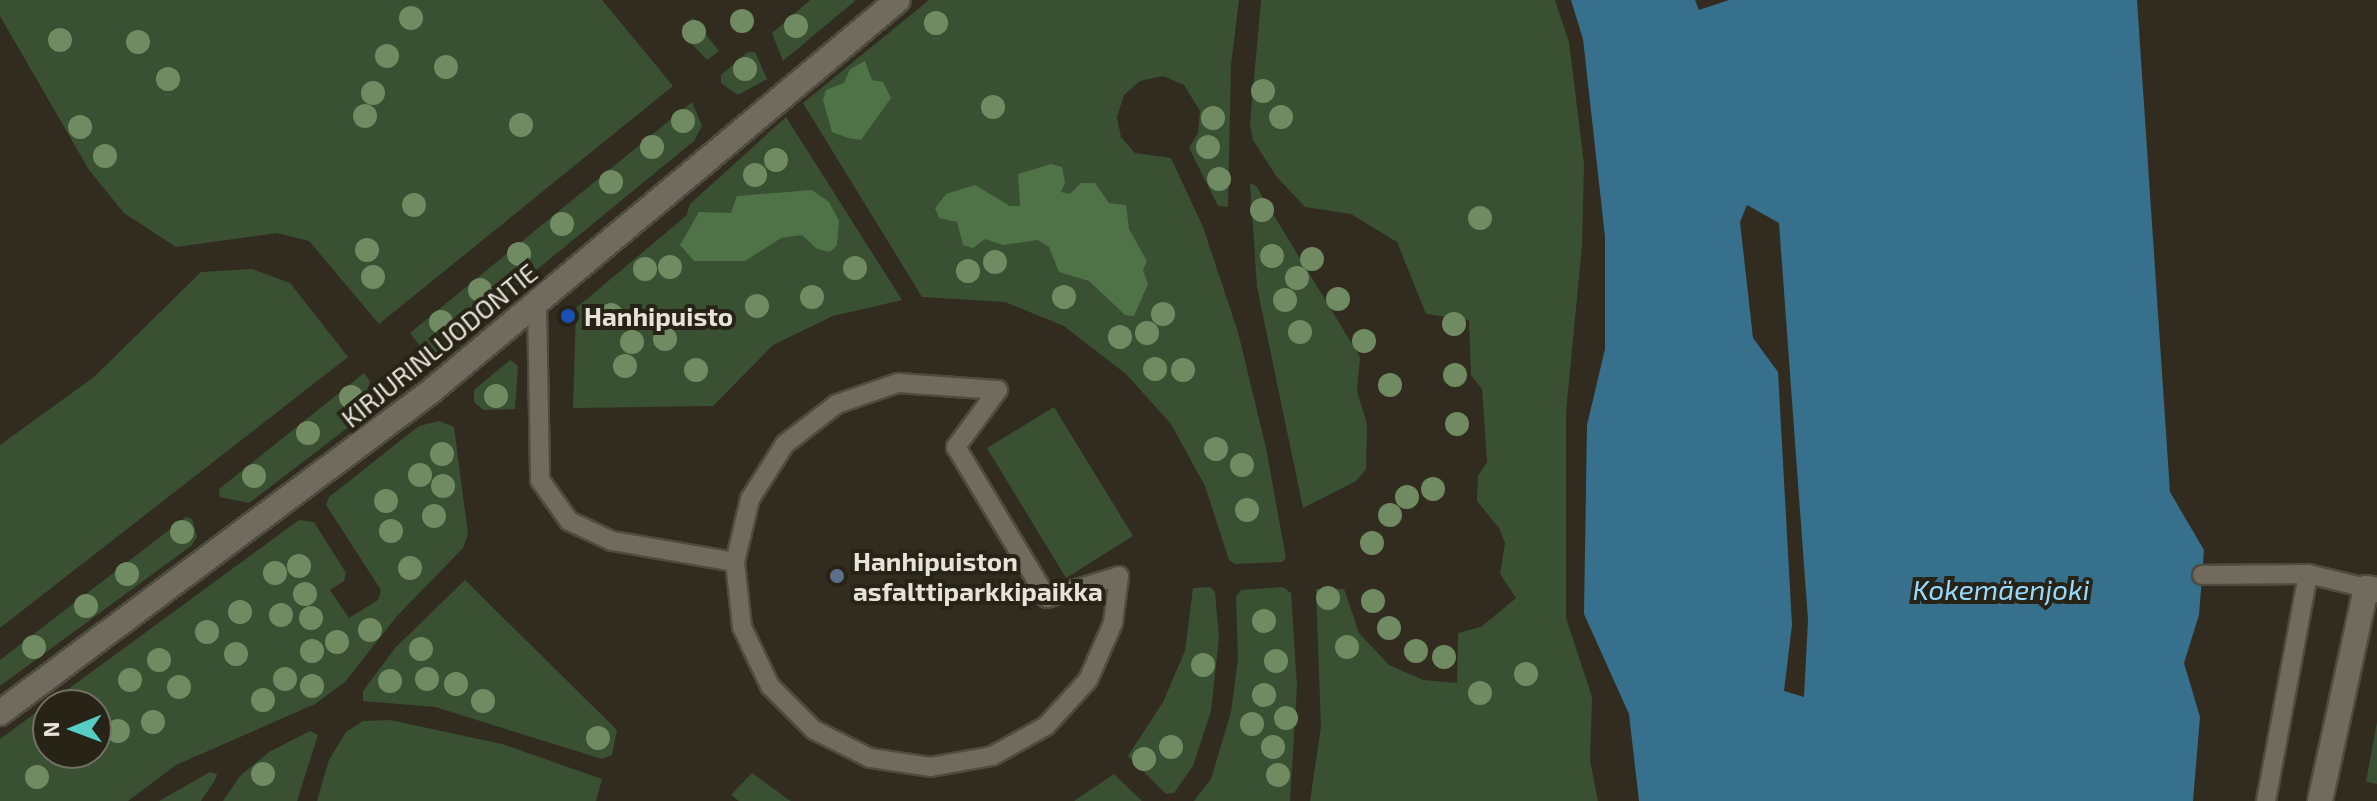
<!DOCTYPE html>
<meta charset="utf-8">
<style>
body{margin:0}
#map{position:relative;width:2377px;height:801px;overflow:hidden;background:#312c1f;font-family:"Exo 2",sans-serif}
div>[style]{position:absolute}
.green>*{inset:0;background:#395033}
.forest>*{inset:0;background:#4f7247}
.water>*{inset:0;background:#36708d}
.roads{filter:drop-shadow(2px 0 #4e4b3f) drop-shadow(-2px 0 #4e4b3f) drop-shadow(0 2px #4e4b3f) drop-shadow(0 -2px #4e4b3f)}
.service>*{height:18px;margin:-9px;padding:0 9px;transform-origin:9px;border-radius:9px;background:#706b5c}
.minor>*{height:24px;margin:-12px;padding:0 12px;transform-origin:12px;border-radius:12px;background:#706b5c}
.tertiary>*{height:24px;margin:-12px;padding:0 12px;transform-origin:12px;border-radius:12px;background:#706b5c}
.trees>*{width:24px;height:24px;margin:-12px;border-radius:50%;background:#708b61}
.dots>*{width:22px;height:22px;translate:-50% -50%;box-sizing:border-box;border:4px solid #272316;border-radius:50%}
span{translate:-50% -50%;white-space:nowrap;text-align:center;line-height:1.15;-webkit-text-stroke:8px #272316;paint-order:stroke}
.poi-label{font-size:26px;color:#e5e3da;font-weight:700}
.left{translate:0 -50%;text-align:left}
.street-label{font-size:26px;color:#e5e3da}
.water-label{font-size:28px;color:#97daff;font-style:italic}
.north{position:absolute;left:32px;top:689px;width:80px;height:80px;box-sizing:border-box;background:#272316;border:2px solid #737064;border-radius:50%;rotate:269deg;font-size:22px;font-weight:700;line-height:32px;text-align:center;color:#e5e3da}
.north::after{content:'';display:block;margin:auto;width:28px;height:36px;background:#56cec4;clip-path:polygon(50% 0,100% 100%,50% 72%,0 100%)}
</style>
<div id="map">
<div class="green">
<div style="clip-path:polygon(0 0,602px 0,673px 86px,379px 324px,309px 241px,277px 233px,176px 247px,124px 213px,89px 170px,0 16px)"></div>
<div style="clip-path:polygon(810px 0,856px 0,783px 61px,772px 33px)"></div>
<div style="clip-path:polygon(929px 0,1239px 0,1231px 65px,1228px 207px,1218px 206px,1189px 148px,1198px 133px,1200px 111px,1184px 85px,1163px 76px,1140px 81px,1124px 95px,1117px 117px,1121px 137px,1135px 153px,1171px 158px,1203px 227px,1238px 332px,1266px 448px,1286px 558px,1282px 562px,1235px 564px,1229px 560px,1205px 486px,1171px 424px,1126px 374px,1064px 326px,1005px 302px,922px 297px,803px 103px)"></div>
<div style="clip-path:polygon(1261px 0,1555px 0,1569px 42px,1584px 164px,1582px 246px,1566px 412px,1566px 618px,1592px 697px,1590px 761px,1598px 801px,1310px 801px,1321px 727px,1316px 589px,1344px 589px,1359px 633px,1389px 665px,1423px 680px,1457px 683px,1458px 633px,1481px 627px,1516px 598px,1500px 574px,1505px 543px,1499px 528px,1477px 501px,1478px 476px,1487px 462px,1482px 389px,1471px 375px,1469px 320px,1426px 314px,1397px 242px,1351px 214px,1305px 207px,1276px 176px,1253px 140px,1250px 124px)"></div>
<div style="clip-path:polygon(693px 18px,719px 51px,707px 60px,682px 34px,682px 26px)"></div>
<div style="clip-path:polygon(748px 52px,755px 52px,767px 79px,738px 95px,721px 83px,721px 75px)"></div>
<div style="clip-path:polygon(692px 102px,702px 126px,694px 141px,429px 358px,410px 333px)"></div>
<div style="clip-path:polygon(786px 117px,902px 300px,833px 316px,773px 345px,713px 406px,573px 408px,576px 308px,686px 216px,690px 204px)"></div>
<div style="clip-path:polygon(1250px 183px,1256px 186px,1360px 357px,1357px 391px,1367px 424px,1366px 469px,1356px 481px,1303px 508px,1257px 287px)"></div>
<div style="clip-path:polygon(252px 269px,290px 283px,348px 357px,0 628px,0 445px,94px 377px,201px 272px)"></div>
<div style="clip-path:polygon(510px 360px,518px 366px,515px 409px,483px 410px,474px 402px,474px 390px)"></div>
<div style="clip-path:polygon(364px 373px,370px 381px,363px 416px,249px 503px,220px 497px,219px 489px)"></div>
<div style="clip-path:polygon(1054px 407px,1133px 536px,1066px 578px,987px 448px)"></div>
<div style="clip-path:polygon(evenodd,439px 421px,454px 427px,468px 534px,463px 548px,397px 616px,345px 682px,315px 704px,176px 765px,128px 801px,0 801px,0 739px,299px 520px,314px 522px,346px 573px,344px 581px,330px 590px,349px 618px,378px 600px,381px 590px,326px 505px,329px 497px,419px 426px,439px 421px,96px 705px,96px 753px,48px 753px,48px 705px,96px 705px)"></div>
<div style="clip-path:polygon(186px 517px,192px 519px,197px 537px,191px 546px,0 686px,0 660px)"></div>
<div style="clip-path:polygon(465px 580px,617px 730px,612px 755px,602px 759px,435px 707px,363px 701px,363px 691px,395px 648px)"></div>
<div style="clip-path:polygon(1210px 587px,1215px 592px,1219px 638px,1211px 711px,1193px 766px,1174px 793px,1166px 794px,1128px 756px,1163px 702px,1185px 651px,1193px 588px)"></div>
<div style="clip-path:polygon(1283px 587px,1291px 593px,1297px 687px,1290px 801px,1194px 801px,1211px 779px,1231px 712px,1238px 659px,1236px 597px,1241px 590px)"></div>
<div style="clip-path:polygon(390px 720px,502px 744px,602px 779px,596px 801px,317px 801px,329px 760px,346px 732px,363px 721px)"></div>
<div style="clip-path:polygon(2377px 722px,2377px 784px,2366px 782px)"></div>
<div style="clip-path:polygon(310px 731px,318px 735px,297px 801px,223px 801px,240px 776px,269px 752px)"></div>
<div style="clip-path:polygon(210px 772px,217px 774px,215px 780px,201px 801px,159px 801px)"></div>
<div style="clip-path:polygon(752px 773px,789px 800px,791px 801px,739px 801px,731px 795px)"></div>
<div style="clip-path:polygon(1114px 774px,1142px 801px,1074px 801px)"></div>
</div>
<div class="forest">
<div style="clip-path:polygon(865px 61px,872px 80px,883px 82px,891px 98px,861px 140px,848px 138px,832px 132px,823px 100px,826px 90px,844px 83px,850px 69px)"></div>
<div style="clip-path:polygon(1051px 164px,1062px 167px,1065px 182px,1061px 192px,1070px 194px,1081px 183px,1095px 183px,1109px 203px,1126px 205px,1129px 229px,1147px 261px,1143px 270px,1148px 284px,1134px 316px,1125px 315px,1089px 281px,1059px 272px,1049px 247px,1038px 240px,1003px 245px,985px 239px,973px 248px,963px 245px,957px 222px,939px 218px,935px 208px,946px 194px,975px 185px,1010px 206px,1020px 206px,1018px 174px)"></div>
<div style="clip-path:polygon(812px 190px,829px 202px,839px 221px,837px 245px,830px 252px,817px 249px,802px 235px,781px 238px,745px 261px,694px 261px,680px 245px,699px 212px,731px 213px,737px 196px)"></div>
</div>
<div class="water">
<div style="clip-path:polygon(evenodd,1571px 0,1695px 0,1699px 10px,1729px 0,2137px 0,2170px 492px,2204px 550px,2199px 615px,2184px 663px,2200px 717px,2193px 801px,1639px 801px,1629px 714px,1584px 614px,1587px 425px,1605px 349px,1605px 237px,1583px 39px,1571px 0,1747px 205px,1779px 223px,1808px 620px,1804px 697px,1784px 691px,1792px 625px,1778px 372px,1753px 338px,1740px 222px,1747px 205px)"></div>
</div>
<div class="roads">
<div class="service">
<div style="left:537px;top:302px;width:178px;rotate:89deg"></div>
<div style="left:540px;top:480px;width:50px;rotate:54.7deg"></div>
<div style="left:569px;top:521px;width:47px;rotate:24.9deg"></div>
<div style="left:612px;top:541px;width:125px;rotate:9.7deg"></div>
<div style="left:898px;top:383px;width:100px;rotate:4deg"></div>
<div style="left:998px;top:390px;width:71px;rotate:126.4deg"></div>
<div style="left:956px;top:447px;width:176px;rotate:58.9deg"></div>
<div style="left:1047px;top:598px;width:75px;rotate:-17deg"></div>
<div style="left:1119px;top:576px;width:47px;rotate:97.3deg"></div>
<div style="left:1113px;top:623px;width:62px;rotate:113.7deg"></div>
<div style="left:1088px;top:680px;width:62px;rotate:132.4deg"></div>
<div style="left:1046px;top:726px;width:62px;rotate:150.9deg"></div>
<div style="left:992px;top:756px;width:62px;rotate:169.8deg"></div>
<div style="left:931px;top:767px;width:62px;rotate:-171.6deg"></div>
<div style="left:870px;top:758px;width:63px;rotate:-153.4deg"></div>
<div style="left:814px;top:730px;width:62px;rotate:-135deg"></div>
<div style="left:770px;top:686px;width:65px;rotate:-115.4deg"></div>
<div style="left:742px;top:627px;width:65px;rotate:-96.1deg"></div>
<div style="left:735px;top:562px;width:65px;rotate:-76.6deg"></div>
<div style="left:750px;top:499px;width:65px;rotate:-57.5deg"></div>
<div style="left:785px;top:444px;width:66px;rotate:-37.6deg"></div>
<div style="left:837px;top:404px;width:65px;rotate:-19deg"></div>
<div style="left:2202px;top:575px;width:106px;rotate:-0.5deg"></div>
<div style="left:2266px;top:801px;width:231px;rotate:-79.5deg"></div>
<div style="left:2308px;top:574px;width:60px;rotate:13.6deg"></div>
</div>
<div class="minor">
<div style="left:2320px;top:801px;width:218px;rotate:-77.8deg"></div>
<div style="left:2366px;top:588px;width:11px;rotate:10deg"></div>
</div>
<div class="tertiary">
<div style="left:0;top:713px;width:537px;rotate:-36.74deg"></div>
<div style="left:430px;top:392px;width:610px;rotate:-39.95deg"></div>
</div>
</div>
<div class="trees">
<div style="left:411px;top:18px"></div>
<div style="left:742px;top:21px"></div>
<div style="left:936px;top:23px"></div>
<div style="left:796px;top:26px"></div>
<div style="left:694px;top:32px"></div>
<div style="left:60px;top:40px"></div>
<div style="left:138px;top:42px"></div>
<div style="left:387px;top:56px"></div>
<div style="left:446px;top:67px"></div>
<div style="left:745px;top:69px"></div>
<div style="left:168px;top:79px"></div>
<div style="left:1263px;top:91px"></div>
<div style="left:373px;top:93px"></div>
<div style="left:993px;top:107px"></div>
<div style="left:365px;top:116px"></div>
<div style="left:1281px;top:117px"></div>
<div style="left:1213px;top:118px"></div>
<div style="left:683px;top:121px"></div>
<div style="left:521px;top:125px"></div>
<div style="left:80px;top:127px"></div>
<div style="left:652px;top:147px"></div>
<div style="left:1208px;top:147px"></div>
<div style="left:105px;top:156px"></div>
<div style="left:776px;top:160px"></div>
<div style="left:755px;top:175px"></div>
<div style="left:1219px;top:179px"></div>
<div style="left:611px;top:182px"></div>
<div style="left:414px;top:205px"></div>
<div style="left:1262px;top:210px"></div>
<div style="left:1480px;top:218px"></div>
<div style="left:562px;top:224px"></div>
<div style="left:367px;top:250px"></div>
<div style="left:519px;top:254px"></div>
<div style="left:1272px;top:256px"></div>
<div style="left:1312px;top:259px"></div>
<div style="left:995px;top:262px"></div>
<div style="left:670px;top:267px"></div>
<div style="left:855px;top:268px"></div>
<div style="left:645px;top:269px"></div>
<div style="left:968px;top:271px"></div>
<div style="left:373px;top:277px"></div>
<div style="left:1297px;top:278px"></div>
<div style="left:480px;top:290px"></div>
<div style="left:812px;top:297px"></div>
<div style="left:1064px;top:297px"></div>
<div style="left:1338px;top:299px"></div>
<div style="left:1285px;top:300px"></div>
<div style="left:757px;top:306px"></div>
<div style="left:1163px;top:314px"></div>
<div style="left:611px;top:315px"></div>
<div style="left:441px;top:322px"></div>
<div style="left:1454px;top:324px"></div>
<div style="left:1300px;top:332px"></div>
<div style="left:1147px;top:333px"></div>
<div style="left:1120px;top:337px"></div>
<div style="left:665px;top:339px"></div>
<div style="left:1364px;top:341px"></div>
<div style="left:632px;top:342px"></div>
<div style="left:625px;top:366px"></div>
<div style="left:1155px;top:369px"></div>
<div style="left:696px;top:370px"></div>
<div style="left:1183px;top:370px"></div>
<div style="left:1455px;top:375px"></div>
<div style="left:1390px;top:385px"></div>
<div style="left:496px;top:396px"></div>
<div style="left:351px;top:397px"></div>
<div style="left:1457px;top:424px"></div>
<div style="left:308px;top:433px"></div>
<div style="left:1216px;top:449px"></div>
<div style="left:442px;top:454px"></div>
<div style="left:1242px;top:465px"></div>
<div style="left:420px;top:475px"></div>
<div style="left:254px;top:476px"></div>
<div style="left:443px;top:486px"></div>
<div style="left:1433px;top:489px"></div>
<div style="left:1407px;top:497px"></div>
<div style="left:386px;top:501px"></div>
<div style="left:1247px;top:510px"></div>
<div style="left:1390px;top:515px"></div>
<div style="left:434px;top:516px"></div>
<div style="left:391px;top:531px"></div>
<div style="left:182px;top:532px"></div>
<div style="left:1372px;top:543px"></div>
<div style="left:299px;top:566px"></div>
<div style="left:410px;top:568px"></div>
<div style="left:275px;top:573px"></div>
<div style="left:127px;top:574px"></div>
<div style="left:305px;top:594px"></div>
<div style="left:1328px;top:598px"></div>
<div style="left:1373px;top:601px"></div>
<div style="left:86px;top:606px"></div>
<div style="left:240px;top:612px"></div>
<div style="left:281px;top:615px"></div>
<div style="left:311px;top:618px"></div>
<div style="left:1264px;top:621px"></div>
<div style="left:1389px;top:628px"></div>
<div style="left:370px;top:630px"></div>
<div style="left:207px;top:632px"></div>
<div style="left:337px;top:642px"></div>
<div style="left:34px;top:647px"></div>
<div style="left:1347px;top:647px"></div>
<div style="left:421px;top:649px"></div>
<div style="left:312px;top:651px"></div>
<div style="left:1416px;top:651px"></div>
<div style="left:236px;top:654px"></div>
<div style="left:1444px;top:657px"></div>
<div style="left:159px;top:660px"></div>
<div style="left:1276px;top:661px"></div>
<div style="left:1203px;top:665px"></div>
<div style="left:1526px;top:674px"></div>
<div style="left:285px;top:679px"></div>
<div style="left:427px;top:679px"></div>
<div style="left:130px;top:680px"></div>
<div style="left:390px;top:681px"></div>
<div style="left:456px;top:684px"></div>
<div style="left:312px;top:686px"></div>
<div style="left:179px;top:687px"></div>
<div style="left:1480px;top:693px"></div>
<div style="left:1264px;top:695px"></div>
<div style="left:263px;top:700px"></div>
<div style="left:483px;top:701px"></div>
<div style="left:1286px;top:718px"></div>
<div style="left:153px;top:722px"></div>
<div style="left:1252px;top:724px"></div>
<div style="left:118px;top:731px"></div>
<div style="left:598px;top:738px"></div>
<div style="left:1171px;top:747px"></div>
<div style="left:1273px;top:747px"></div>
<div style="left:1144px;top:759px"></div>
<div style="left:263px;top:774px"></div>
<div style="left:1278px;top:775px"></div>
<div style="left:37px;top:777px"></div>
</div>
<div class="dots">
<div style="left:568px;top:316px;background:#1a4fb4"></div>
<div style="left:837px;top:576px;background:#5c6f8a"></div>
</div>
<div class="poi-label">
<span class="left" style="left:584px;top:316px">Hanhipuisto</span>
<span class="left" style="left:853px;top:576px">Hanhipuiston<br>asfalttiparkkipaikka</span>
</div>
<div class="street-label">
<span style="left:439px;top:345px;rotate:-39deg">KIRJURINLUODONTIE</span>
</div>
<div class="water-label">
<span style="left:2001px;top:589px">Kokemäenjoki</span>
</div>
<div class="north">N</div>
</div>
